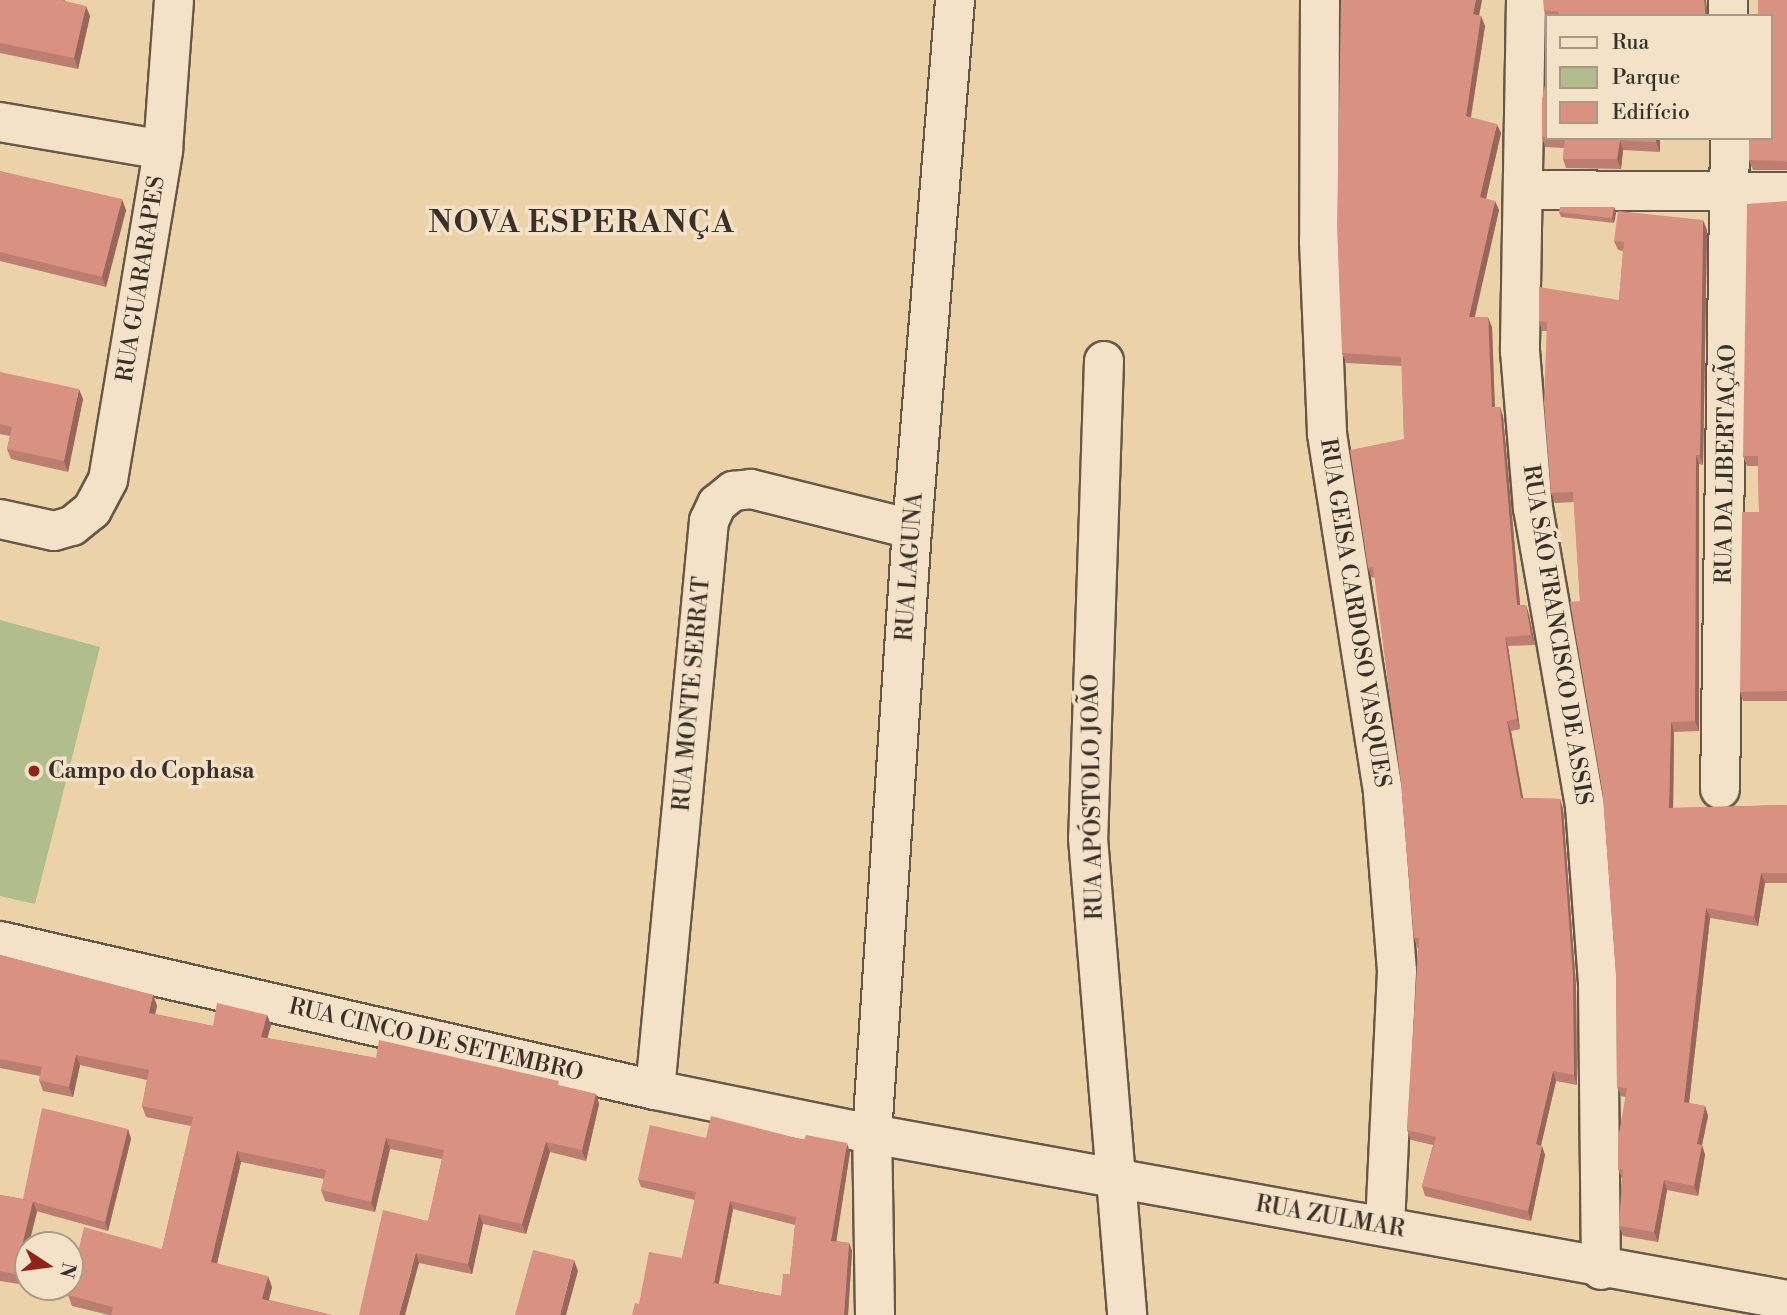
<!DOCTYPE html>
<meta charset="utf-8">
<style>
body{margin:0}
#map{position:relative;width:1787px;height:1315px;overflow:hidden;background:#ecd2a9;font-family:"Libre Bodoni",serif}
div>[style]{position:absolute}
.green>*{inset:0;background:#b1bd8d}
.roads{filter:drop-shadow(2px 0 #665849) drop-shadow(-2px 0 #665849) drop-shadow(0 2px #665849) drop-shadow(0 -2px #665849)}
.minor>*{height:38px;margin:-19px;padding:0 19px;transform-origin:19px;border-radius:19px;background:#f3e2c7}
.wall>*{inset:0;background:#bb7e70}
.shaded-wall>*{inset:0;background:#98665b}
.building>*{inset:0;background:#d99282}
.dots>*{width:19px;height:19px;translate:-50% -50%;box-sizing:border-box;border:4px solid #f3e2c7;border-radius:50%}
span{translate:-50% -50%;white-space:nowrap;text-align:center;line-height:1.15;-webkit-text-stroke:7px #f3e2c7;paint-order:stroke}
.street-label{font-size:23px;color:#3a2f29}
.poi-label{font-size:23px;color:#3a2f29;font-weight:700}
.left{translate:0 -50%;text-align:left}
.district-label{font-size:30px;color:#3a2f29;font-weight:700;letter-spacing:2px}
.legend{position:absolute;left:1545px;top:14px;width:228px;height:126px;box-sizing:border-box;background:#f3e2c7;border:2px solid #a99a88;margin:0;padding:9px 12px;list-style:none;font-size:21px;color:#3a2f29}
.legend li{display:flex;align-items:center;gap:14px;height:35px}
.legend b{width:35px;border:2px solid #a99a88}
.north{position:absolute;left:14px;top:1231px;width:70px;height:70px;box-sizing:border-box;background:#f3e2c7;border:2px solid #a99a88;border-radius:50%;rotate:103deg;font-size:19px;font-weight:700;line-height:28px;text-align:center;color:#3a2f29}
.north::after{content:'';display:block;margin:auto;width:24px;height:32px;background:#8f2418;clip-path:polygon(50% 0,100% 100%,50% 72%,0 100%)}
</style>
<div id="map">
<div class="green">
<div style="clip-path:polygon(0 620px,100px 647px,35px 904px,0 896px)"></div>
</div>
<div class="roads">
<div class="minor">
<div style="left:1320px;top:0;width:241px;rotate:90.2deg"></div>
<div style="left:1319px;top:241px;width:193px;rotate:87.6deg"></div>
<div style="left:1327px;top:434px;width:363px;rotate:81.1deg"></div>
<div style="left:1383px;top:793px;width:179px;rotate:85.5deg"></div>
<div style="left:1397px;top:971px;width:254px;rotate:92.7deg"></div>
<div style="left:1526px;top:0;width:351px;rotate:91deg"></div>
<div style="left:1520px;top:351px;width:158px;rotate:85.3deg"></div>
<div style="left:1533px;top:508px;width:303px;rotate:80.1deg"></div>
<div style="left:1585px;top:806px;width:179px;rotate:85.8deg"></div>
<div style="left:1598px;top:985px;width:285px;rotate:89.4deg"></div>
<div style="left:1728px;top:0;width:16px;rotate:90deg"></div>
<div style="left:0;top:122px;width:165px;rotate:9.7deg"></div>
<div style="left:1523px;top:190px;width:264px;rotate:0.4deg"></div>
<div style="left:1104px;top:361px;width:477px;rotate:91.9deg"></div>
<div style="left:1088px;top:838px;width:479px;rotate:85.3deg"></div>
<div style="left:0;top:519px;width:55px;rotate:12.5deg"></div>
<div style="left:54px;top:531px;width:19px;rotate:-16deg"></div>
<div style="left:72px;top:526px;width:26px;rotate:-39deg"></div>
<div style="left:92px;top:510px;width:34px;rotate:-62deg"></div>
<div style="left:108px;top:480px;width:335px;rotate:-80.5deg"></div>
<div style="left:163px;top:150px;width:150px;rotate:-85.8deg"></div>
<div style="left:1720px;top:789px;width:651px;rotate:-89.12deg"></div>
<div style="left:0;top:941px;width:672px;rotate:12.82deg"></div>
<div style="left:655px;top:1090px;width:221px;rotate:11.5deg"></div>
<div style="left:872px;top:1134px;width:930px;rotate:10.28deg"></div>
<div style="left:655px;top:1090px;width:572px;rotate:-84.58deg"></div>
<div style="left:709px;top:521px;width:19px;rotate:-65deg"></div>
<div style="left:717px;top:504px;width:21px;rotate:-39deg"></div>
<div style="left:733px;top:491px;width:18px;rotate:-6deg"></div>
<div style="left:751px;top:489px;width:166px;rotate:14deg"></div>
<div style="left:875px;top:1315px;width:181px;rotate:-90.9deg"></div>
<div style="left:872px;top:1134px;width:606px;rotate:-86.22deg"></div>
<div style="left:912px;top:529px;width:531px;rotate:-85.35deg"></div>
</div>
</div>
<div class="wall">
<div style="clip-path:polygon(0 0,65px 0,65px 1px,90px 16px,78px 69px,0 53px)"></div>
<div style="clip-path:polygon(1341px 0,1482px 0,1479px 16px,1481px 16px,1485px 26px,1471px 118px,1501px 133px,1486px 199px,1499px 210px,1475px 317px,1492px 327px,1495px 407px,1500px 407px,1503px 416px,1520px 605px,1526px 605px,1529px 615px,1535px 645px,1508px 646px,1520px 729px,1511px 731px,1523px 798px,1560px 799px,1563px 809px,1576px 986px,1577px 1085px,1556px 1081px,1541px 1145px,1545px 1155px,1531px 1221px,1425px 1196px,1422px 1186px,1433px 1145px,1411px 1140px,1407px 1130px,1418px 948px,1417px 947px,1414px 938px,1401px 782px,1375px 577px,1372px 578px,1368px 568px,1404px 439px,1402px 366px,1346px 363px,1342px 353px)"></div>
<div style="clip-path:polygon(1787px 0,1787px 170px,1753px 170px,1749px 160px)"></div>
<div style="clip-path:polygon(1544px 10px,1708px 16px,1547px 16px,1547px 19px)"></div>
<div style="clip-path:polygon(1547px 75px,1547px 138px,1660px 138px,1660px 152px,1623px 150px,1621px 169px,1566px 168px,1563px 159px,1564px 148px,1545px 147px,1542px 137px)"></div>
<div style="clip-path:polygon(0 171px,126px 210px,106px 287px,0 261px)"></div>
<div style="clip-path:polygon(1787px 201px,1787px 701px,1743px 701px,1740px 692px,1759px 512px,1758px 466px,1747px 466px,1743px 456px)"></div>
<div style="clip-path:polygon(1614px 207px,1616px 213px,1614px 223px,1561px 217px,1559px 212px)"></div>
<div style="clip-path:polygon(1707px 230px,1703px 465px,1699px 464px,1699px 731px,1674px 732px,1673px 808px,1787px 805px,1787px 883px,1765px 883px,1758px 926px,1710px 918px,1689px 1103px,1705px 1106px,1708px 1116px,1702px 1145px,1705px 1155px,1698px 1196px,1667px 1190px,1658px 1242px,1623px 1236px,1619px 1226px,1622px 1179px,1618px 1169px,1626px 1097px,1621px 1096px,1617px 1087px,1616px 974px,1603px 795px,1580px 601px,1574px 502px,1555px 503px,1551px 493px,1547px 331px,1542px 331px,1539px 321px,1619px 300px,1623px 251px,1618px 250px,1614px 241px)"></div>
<div style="clip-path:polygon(0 372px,83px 399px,68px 472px,11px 459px,7px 449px,10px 436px,0 434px)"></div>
<div style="clip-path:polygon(0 955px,153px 995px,157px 1006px,155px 1014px,213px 1026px,267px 1015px,271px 1025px,267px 1038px,376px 1058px,561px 1086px,596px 1094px,599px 1104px,586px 1161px,550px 1152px,526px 1234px,483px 1224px,472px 1274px,419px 1263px,359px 1315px,428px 1221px,442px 1159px,390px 1149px,375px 1212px,325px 1201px,321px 1190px,324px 1179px,241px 1162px,217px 1263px,272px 1287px,269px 1300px,332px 1315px,109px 1315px,72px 1306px,68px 1295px,162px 1249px,191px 1126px,146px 1117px,142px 1106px,147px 1080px,80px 1065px,73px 1097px,43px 1091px,39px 1080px,40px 1076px,0 1068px)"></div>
<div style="clip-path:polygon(128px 1129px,131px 1139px,108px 1231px,36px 1211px,19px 1284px,0 1281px,0 1195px,23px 1199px)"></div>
<div style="clip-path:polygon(evenodd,706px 1138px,850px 1152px,836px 1241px,849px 1243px,852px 1251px,848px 1315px,632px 1315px,682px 1258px,695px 1200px,641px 1187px,638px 1179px,706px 1138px,733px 1209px,795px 1225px,790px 1274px,781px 1296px,719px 1284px,733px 1209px)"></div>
</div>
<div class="shaded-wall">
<div style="clip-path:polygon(1476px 0,1482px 0,1477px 24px,1473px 14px)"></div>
<div style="clip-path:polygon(1704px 0,1706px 0,1708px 16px,1705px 16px)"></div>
<div style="clip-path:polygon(86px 6px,90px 16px,78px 69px,74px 58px)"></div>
<div style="clip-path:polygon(1481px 16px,1485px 26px,1469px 126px,1466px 116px)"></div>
<div style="clip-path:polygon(1497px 124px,1501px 133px,1484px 207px,1480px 197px)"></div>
<div style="clip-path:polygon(1656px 138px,1660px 138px,1660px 152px,1656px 142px)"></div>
<div style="clip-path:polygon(1620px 140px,1623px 150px,1621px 169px,1617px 159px)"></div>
<div style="clip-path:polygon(122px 199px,126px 210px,106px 287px,102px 277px)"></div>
<div style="clip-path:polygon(1495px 201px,1499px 210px,1472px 327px,1469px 317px)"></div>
<div style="clip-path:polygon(1614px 207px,1616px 213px,1614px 223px,1612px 218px)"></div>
<div style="clip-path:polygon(1703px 220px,1707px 230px,1703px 465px,1700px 455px)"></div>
<div style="clip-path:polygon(1488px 317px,1492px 327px,1495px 417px,1492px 407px)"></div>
<div style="clip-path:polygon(79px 389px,83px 399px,68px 472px,64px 461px)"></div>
<div style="clip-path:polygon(1500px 407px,1503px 416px,1521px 615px,1517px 605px)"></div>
<div style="clip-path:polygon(1696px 455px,1699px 464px,1699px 731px,1695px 721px)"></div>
<div style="clip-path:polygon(1526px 605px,1529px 615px,1535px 645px,1531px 635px)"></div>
<div style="clip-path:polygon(1505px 637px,1508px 646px,1520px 729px,1517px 719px)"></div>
<div style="clip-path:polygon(1507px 721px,1511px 731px,1525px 808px,1521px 798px)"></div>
<div style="clip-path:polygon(1671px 722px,1674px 732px,1673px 818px,1669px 808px)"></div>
<div style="clip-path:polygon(1560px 799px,1563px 809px,1576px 986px,1577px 1085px,1574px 1075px)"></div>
<div style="clip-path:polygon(1761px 873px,1765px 883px,1758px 926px,1754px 916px)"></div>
<div style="clip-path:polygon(1706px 908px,1710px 918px,1688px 1112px,1684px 1102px)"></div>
<div style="clip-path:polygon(153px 995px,157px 1006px,153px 1023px,149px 1013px)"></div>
<div style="clip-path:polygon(267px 1015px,271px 1025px,265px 1047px,261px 1037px)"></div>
<div style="clip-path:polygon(76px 1055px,80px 1065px,73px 1097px,69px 1087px)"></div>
<div style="clip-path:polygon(1553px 1071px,1556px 1081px,1539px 1154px,1536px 1144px)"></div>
<div style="clip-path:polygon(596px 1094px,599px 1104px,586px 1161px,582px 1150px)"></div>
<div style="clip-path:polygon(1705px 1106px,1708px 1116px,1702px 1145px,1705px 1155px,1698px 1196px,1694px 1186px,1697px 1144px)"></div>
<div style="clip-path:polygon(128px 1129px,131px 1139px,108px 1231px,105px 1222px)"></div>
<div style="clip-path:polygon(386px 1138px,390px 1149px,375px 1212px,371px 1202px)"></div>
<div style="clip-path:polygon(546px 1142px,550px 1152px,526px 1234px,522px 1224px)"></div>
<div style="clip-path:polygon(847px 1143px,850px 1152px,835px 1250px,831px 1241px)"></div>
<div style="clip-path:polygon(1542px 1146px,1545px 1155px,1531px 1221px,1528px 1211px)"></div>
<div style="clip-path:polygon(237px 1151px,241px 1162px,215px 1272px,211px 1262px)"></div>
<div style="clip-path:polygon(1664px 1180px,1667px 1190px,1658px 1242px,1654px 1232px)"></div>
<div style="clip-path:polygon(33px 1201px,37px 1212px,19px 1284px,15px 1274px)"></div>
<div style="clip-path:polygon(730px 1201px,733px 1209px,717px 1291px,714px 1283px)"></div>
<div style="clip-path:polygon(479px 1214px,483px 1224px,472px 1274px,468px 1264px)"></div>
<div style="clip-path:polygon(849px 1243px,852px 1251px,848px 1315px,844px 1315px)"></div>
<div style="clip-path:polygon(416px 1253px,419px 1263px,405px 1315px,399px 1315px)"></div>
<div style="clip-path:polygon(574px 1260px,578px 1271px,566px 1315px,560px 1315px)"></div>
<div style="clip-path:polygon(268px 1276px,272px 1287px,266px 1309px,262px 1299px)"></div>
</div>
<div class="building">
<div style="clip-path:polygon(0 0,61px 0,86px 6px,74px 58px,0 43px)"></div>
<div style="clip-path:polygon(1341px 0,1476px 0,1473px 14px,1481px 16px,1466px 116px,1497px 124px,1480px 197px,1495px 201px,1469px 317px,1488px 317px,1492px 407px,1500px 407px,1517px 605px,1526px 605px,1531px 635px,1505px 637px,1517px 719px,1507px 721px,1521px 798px,1560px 799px,1573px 976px,1574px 1075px,1553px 1071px,1536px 1144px,1542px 1146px,1528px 1211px,1422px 1186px,1436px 1137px,1407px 1130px,1419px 938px,1414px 938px,1401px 782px,1373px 567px,1368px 568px,1350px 450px,1404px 439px,1401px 357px,1342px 353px,1337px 226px)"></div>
<div style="clip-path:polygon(1543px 0,1704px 0,1705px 15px,1705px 16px,1559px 16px,1559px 12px,1544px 10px)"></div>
<div style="clip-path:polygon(1758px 0,1787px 0,1787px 162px,1784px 161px,1749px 160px,1749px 138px,1771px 138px,1771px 16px,1758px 16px)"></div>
<div style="clip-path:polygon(1547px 75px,1547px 137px,1542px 137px,1542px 99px)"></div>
<div style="clip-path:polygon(1565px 138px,1656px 138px,1656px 142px,1620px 140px,1617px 159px,1563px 159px)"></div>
<div style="clip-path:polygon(0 171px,122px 199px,102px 277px,0 252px)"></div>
<div style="clip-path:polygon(1787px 201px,1787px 691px,1740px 692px,1742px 512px,1759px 512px,1758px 456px,1743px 456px,1747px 204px)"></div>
<div style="clip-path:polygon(1560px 207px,1614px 207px,1612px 218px,1559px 212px)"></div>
<div style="clip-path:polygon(1618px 211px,1703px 220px,1700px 455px,1696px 455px,1695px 721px,1671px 722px,1669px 808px,1787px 805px,1787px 873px,1761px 873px,1754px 916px,1706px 908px,1684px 1102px,1705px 1106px,1697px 1144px,1702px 1145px,1694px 1186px,1664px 1180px,1654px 1232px,1619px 1226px,1623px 1170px,1618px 1169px,1618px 1139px,1627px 1088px,1617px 1087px,1616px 974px,1603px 795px,1570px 602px,1580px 601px,1573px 492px,1551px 493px,1544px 403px,1547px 322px,1539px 321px,1539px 287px,1619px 300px,1624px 242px,1614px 241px)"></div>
<div style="clip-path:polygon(0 372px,79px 389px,64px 461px,7px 449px,12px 427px,0 424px)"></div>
<div style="clip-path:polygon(0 955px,153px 995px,149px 1013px,213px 1026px,217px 1003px,267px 1015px,261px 1037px,376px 1058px,379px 1040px,559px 1081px,558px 1085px,596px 1094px,582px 1150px,546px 1142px,522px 1224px,479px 1214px,468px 1264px,416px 1253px,399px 1315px,359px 1315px,383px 1210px,428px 1221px,444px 1150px,386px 1138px,371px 1202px,321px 1190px,326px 1170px,237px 1151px,211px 1262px,268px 1276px,262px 1299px,332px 1315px,111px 1315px,113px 1307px,68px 1295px,84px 1227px,162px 1249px,193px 1117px,142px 1106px,149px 1070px,76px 1055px,69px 1087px,39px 1080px,42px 1067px,0 1059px)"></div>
<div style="clip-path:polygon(42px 1108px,128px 1129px,105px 1222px,23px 1199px)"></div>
<div style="clip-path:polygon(evenodd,711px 1116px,804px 1140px,806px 1135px,847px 1143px,831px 1241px,849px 1243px,844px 1315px,632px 1315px,635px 1303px,639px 1304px,649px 1252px,682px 1258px,696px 1192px,638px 1179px,650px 1125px,706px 1138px,711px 1116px,730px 1201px,796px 1217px,790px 1274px,783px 1274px,781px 1296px,714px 1283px,730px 1201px)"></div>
<div style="clip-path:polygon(0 1195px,33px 1201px,15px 1274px,0 1271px)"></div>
<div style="clip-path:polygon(533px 1250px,574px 1260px,560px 1315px,515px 1315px)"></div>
</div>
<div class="dots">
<div style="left:34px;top:771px;background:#8f2418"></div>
</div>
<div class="street-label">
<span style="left:141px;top:279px;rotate:-81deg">RUA GUARARAPES</span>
<span style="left:1726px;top:464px;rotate:-89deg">RUA DA LIBERTAÇÃO</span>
<span style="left:910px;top:567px;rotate:-86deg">RUA LAGUNA</span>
<span style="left:1355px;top:613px;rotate:81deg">RUA GEISA CARDOSO VASQUES</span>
<span style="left:1557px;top:635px;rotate:81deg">RUA SÃO FRANCISCO DE ASSIS</span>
<span style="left:692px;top:694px;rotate:-85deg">RUA MONTE SERRAT</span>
<span style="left:1093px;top:797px;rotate:-91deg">RUA APÓSTOLO JOÃO</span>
<span style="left:436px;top:1040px;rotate:13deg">RUA CINCO DE SETEMBRO</span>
<span style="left:1330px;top:1217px;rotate:10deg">RUA ZULMAR</span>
</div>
<div class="poi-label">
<span class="left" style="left:48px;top:771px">Campo do Cophasa</span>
</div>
<div class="district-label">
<span style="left:582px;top:223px">NOVA ESPERANÇA</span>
</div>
<ul class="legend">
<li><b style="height:9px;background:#f3e2c7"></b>Rua</li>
<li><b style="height:19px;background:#b1bd8d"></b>Parque</li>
<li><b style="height:19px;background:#d99282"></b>Edifício</li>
</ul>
<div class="north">N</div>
</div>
